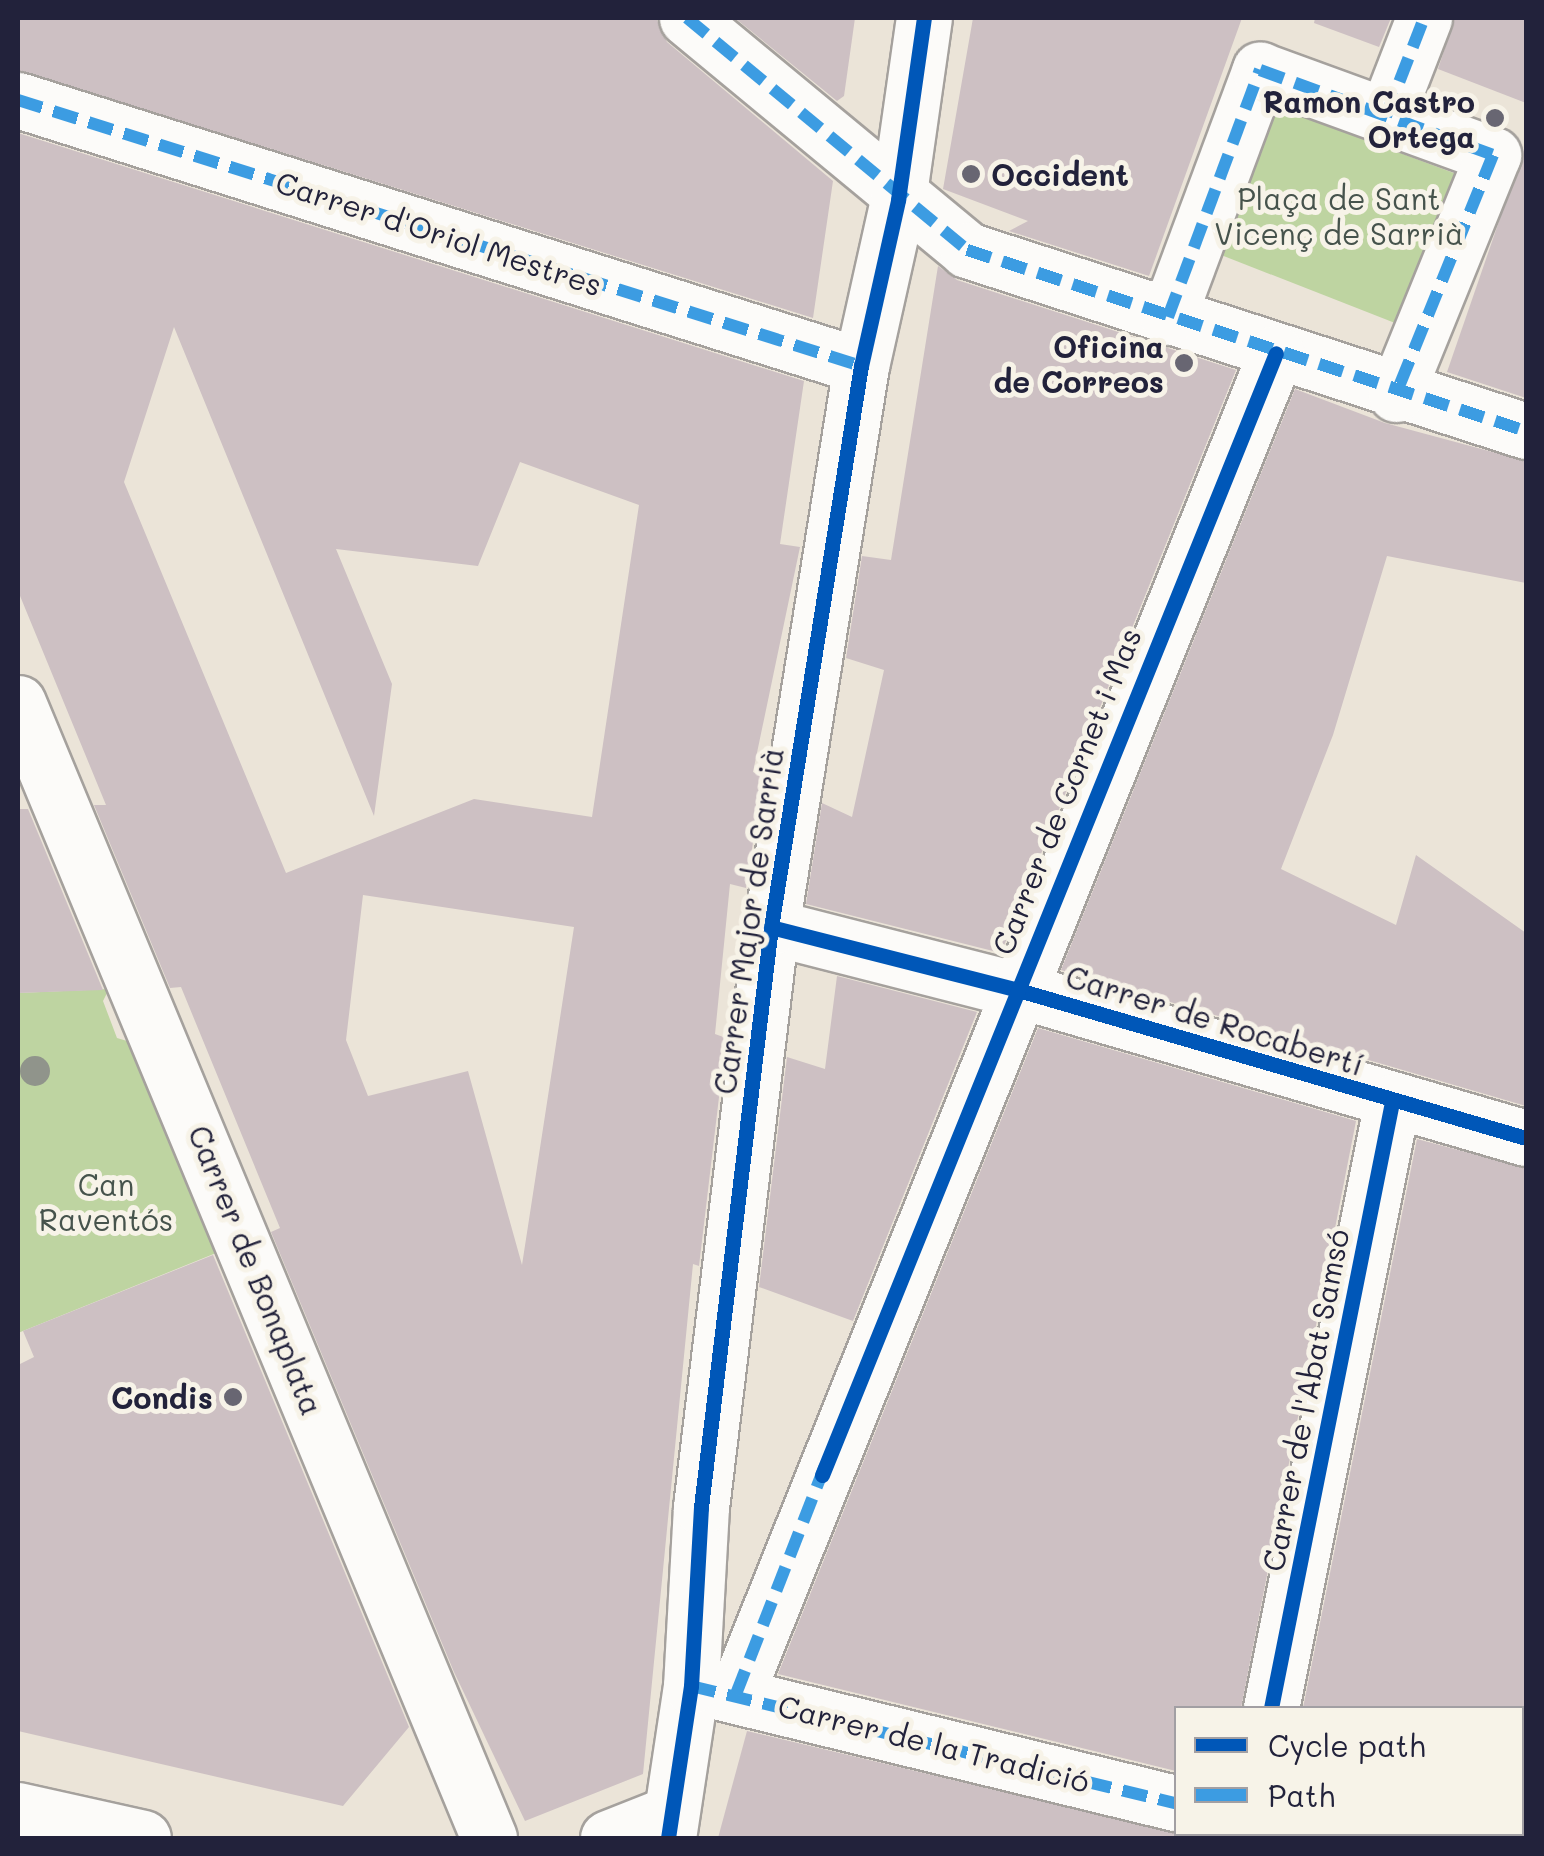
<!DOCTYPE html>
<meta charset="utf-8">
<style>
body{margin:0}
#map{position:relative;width:1544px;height:1856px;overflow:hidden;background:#ebe4d8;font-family:Mali,sans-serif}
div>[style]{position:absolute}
.built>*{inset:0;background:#efd8db}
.green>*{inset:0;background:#bed4a1}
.building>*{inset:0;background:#cdc0c3}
.roads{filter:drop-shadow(2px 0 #a5a19d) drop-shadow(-2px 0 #a5a19d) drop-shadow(0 2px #a5a19d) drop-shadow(0 -2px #a5a19d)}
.street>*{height:55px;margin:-27.5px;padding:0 27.5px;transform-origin:27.5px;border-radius:27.5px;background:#fcfbf9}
.quiet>*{height:12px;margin-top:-6px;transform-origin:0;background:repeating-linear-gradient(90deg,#3c9ce2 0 25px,transparent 0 37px)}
.cycleway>*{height:15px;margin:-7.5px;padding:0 7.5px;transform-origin:7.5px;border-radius:7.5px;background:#0057b8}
.trees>*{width:30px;height:30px;margin:-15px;border-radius:50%;background:#90948b}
.dots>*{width:28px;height:28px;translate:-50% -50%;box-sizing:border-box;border:5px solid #f7f3e8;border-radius:50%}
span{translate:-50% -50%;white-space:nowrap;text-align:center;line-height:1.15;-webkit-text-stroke:10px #f7f3e8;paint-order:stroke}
.poi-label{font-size:30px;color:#22223b;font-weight:700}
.right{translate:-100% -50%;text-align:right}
.left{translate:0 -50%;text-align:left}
.park-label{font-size:30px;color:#46534c}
.street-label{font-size:30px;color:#22223b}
.frame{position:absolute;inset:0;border:20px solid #22223b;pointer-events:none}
.legend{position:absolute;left:1174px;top:1706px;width:350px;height:130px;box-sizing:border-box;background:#f7f3e8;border:2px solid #a29fa3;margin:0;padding:12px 18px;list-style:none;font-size:30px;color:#22223b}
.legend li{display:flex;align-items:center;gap:20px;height:50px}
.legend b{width:50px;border:2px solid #a29fa3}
</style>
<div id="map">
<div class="built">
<div style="clip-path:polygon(1526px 1547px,1526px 1838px,1456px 1838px,1522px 1834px,1522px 1708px,1487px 1708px)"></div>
</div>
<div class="green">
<div style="clip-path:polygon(1272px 105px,1459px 175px,1395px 323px,1216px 253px)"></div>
<div style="clip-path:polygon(109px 989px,103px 1001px,117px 1038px,137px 1044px,221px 1251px,18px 1333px,18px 993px)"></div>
</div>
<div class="building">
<div style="clip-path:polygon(18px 18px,656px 18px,667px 42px,833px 181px,813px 318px,18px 70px)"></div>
<div style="clip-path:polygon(735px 18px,855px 18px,844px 96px,837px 101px)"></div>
<div style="clip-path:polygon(973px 18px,1242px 18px,1149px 276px,1009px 231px,1028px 221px,943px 189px)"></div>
<div style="clip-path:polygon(1315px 18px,1391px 18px,1379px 47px,1314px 23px)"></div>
<div style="clip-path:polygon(1455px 18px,1526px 18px,1526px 103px,1438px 69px)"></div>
<div style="clip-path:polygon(evenodd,18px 133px,804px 381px,780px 544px,800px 547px,753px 772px,763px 777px,746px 888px,730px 884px,715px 1034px,726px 1038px,699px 1266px,693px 1264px,643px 1774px,525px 1821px,454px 1672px,271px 1232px,280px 1228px,181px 987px,170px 988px,94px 805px,106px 805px,18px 591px,18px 133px,174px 327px,374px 816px,392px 684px,336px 549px,478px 566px,520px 462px,639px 505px,592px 817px,474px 799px,286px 873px,124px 482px,174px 327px,18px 133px,363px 895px,574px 927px,522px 1265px,468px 1071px,368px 1096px,346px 1040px,363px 895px)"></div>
<div style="clip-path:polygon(1524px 149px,1526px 150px,1526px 398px,1447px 372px)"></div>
<div style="clip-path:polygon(938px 266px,957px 280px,1236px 370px,1001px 953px,806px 904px,822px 803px,852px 817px,884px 670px,846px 658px,862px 556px,891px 560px)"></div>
<div style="clip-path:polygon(1295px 389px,1385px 423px,1526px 461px,1526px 583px,1387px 556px,1333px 735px,1281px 869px,1396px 925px,1416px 855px,1526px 933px,1526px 1106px,1061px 970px)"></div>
<div style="clip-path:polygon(18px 809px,28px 809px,103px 990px,18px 993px)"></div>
<div style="clip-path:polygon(837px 976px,977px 1012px,853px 1321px,759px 1287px,787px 1057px,825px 1069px)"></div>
<div style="clip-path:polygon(1038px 1028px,1356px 1121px,1241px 1708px,1176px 1708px,1176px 1771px,778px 1674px)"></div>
<div style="clip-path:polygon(1417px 1139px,1526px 1168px,1526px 1708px,1303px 1708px)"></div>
<div style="clip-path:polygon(213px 1255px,409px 1727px,343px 1806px,18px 1731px,18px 1365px,34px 1357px,23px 1331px)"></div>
<div style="clip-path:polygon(747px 1731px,1176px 1833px,1176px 1838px,718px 1838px)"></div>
</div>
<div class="roads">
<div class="street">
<div style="left:687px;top:18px;width:364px;rotate:39.6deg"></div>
<div style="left:967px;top:250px;width:588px;rotate:17.94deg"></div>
<div style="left:18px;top:100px;width:884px;rotate:17.51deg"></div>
<div style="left:1386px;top:116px;width:105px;rotate:-68.8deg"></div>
<div style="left:1168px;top:317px;width:264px;rotate:-69.6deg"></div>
<div style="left:1260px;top:70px;width:248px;rotate:20deg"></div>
<div style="left:1493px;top:155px;width:258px;rotate:112.1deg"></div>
<div style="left:18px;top:703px;width:1229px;rotate:67.46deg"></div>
<div style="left:771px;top:927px;width:252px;rotate:14.3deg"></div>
<div style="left:1015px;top:989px;width:532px;rotate:16.26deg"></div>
<div style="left:699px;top:1687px;width:491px;rotate:13.7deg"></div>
<div style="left:736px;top:1694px;width:1446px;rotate:-68.07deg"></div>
<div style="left:1271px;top:1708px;width:618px;rotate:-78.71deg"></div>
<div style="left:18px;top:1810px;width:128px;rotate:12.6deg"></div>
<div style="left:608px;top:1838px;width:68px;rotate:-21.6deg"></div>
<div style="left:668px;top:1838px;width:154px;rotate:-81.4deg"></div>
<div style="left:691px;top:1686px;width:179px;rotate:-86.8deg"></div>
<div style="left:701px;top:1507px;width:584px;rotate:-83.12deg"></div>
<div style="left:771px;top:927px;width:568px;rotate:-80.89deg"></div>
<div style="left:861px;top:366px;width:170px;rotate:-77.4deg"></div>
<div style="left:898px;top:200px;width:184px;rotate:-81.9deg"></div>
<div style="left:1246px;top:1838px;width:4px;rotate:-76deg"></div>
</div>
</div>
<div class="quiet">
<div style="left:687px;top:18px;width:364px;rotate:39.6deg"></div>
<div style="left:967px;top:250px;width:588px;rotate:17.94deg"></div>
<div style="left:18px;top:100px;width:884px;rotate:17.51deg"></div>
<div style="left:1386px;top:116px;width:105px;rotate:-68.8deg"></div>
<div style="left:1168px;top:317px;width:264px;rotate:-69.6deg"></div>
<div style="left:1260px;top:70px;width:248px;rotate:20deg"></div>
<div style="left:1493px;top:155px;width:258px;rotate:112.1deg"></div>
<div style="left:692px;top:1680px;width:6px;rotate:99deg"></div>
<div style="left:691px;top:1686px;width:499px;rotate:13.6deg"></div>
<div style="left:736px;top:1694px;width:245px;rotate:-68.7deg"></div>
<div style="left:1246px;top:1838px;width:4px;rotate:-76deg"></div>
</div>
<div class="cycleway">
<div style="left:771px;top:927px;width:252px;rotate:14.3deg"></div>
<div style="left:1015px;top:989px;width:532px;rotate:16.26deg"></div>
<div style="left:822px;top:1475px;width:1210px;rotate:-67.97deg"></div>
<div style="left:1271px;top:1708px;width:618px;rotate:-78.71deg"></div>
<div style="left:668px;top:1838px;width:154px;rotate:-81.4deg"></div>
<div style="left:691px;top:1686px;width:179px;rotate:-86.8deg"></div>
<div style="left:701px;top:1507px;width:584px;rotate:-83.12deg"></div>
<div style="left:771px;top:927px;width:568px;rotate:-80.89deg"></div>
<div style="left:861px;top:366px;width:170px;rotate:-77.4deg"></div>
<div style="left:898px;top:200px;width:184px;rotate:-81.9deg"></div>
</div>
<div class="trees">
<div style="left:35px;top:1071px"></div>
</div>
<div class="dots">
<div style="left:1495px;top:118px;background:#686672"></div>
<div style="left:971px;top:174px;background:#686672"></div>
<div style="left:1184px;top:363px;background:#686672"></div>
<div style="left:233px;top:1397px;background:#686672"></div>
</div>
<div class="poi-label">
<span class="right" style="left:1475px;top:118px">Ramon Castro<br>Ortega</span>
<span class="left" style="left:991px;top:174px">Occident</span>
<span class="right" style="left:1164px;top:363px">Oficina<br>de Correos</span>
<span class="right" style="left:213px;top:1397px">Condis</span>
</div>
<div class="park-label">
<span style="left:1339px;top:215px">Plaça de Sant<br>Vicenç de Sarrià</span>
<span style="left:106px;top:1201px">Can<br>Raventós</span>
</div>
<div class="street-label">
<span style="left:439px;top:233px;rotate:18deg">Carrer d'Oriol Mestres</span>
<span style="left:1066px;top:791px;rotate:-68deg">Carrer de Cornet i Mas</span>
<span style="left:748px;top:921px;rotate:-82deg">Carrer Major de Sarrià</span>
<span style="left:1215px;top:1020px;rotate:17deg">Carrer de Rocabertí</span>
<span style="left:256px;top:1270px;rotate:68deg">Carrer de Bonaplata</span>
<span style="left:1305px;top:1400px;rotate:-79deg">Carrer de l'Abat Samsó</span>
<span style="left:934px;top:1743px;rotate:14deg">Carrer de la Tradició</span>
</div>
<div class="frame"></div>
<ul class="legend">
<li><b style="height:12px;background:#0057b8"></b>Cycle path</li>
<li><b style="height:12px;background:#3c9ce2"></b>Path</li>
</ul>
</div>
